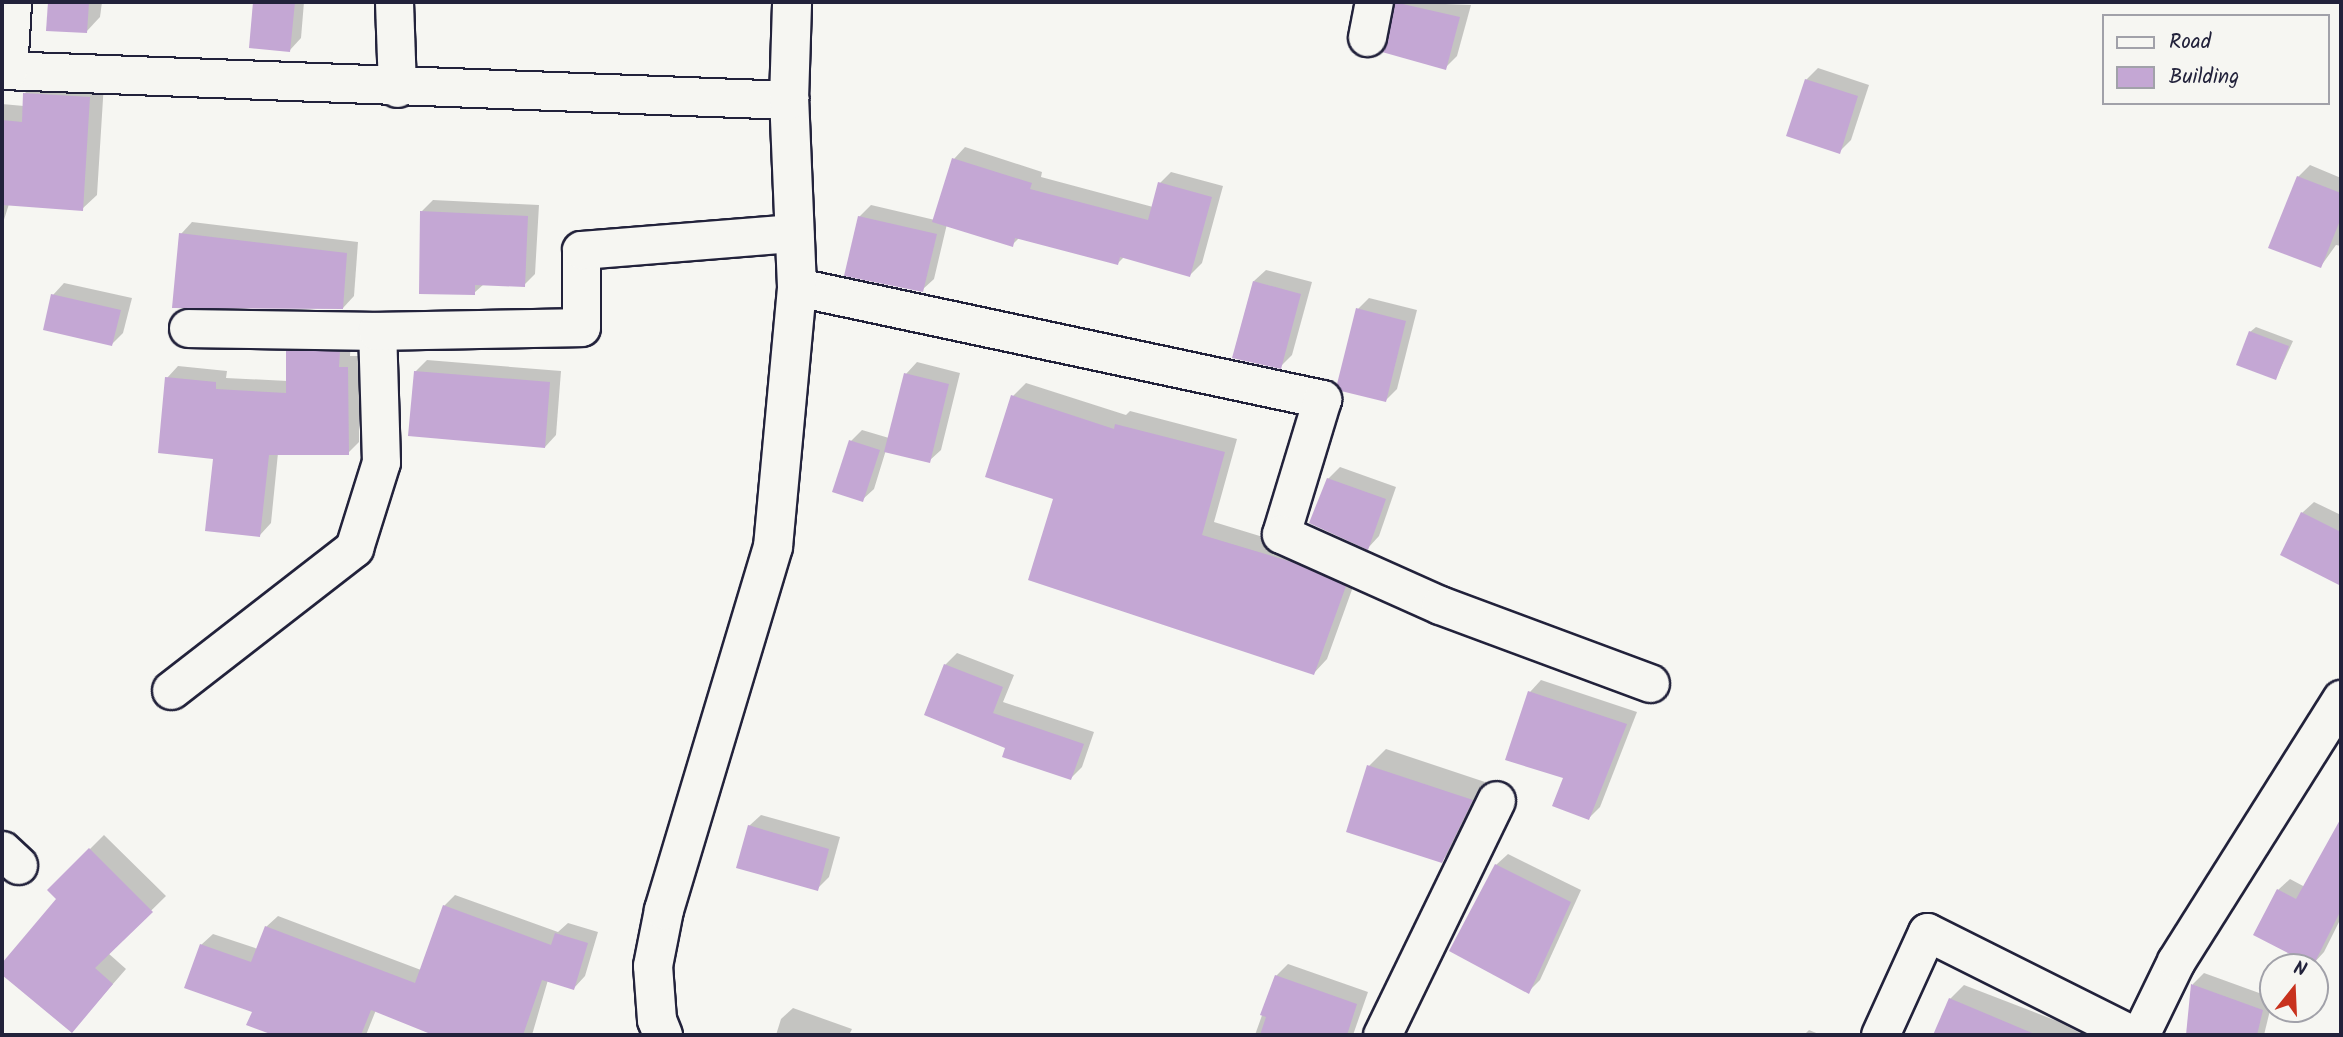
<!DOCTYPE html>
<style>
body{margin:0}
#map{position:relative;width:2343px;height:1037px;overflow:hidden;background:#f6f6f2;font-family:Kalam,sans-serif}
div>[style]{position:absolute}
.shadow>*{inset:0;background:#0003}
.building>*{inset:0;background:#c4a7d4}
.roads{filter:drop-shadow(2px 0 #22223b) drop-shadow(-2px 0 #22223b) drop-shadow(0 2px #22223b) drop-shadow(0 -2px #22223b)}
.minor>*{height:37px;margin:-18.5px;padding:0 18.5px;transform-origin:18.5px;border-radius:18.5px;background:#f6f6f2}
.secondary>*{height:38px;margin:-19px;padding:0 19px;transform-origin:19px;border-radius:19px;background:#f6f6f2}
span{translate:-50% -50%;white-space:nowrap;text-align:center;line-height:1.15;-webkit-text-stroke:5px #f6f6f2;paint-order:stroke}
.frame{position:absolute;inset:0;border:4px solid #22223b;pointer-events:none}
.legend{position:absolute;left:2102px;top:14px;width:228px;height:91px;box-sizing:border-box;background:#f6f6f2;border:2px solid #a1a1a9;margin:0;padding:9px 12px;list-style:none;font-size:21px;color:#22223b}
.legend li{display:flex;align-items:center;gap:14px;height:35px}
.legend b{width:35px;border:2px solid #a1a1a9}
.north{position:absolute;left:2259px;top:953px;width:70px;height:70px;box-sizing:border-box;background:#f6f6f2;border:2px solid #a1a1a9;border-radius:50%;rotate:18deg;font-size:19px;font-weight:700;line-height:28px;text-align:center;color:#22223b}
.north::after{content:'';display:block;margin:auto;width:24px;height:32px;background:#c8321e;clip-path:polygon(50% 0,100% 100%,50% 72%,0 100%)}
</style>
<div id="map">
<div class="shadow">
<div style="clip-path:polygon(49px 2px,102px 2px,100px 17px,86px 32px,48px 29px)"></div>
<div style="clip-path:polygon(255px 2px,304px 2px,301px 38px,290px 50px,251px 47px)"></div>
<div style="clip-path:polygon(1395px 2px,1471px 5px,1457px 56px,1445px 68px,1384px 50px)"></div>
<div style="clip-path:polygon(1818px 68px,1869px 85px,1851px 140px,1839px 152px,1806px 80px)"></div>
<div style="clip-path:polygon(40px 79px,104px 83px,97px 195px,82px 209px,9px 204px,2px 226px,2px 104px,24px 106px,25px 93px)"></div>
<div style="clip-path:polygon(965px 147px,1042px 172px,1041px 177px,1153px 207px,1160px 183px,1171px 172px,1223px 186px,1202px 263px,1190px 275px,1124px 257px,1118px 263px,1020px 237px,1012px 245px,947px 224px,934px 279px,922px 290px,859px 217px,871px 205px,935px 220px,954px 159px)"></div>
<div style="clip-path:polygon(2310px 165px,2341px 178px,2341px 246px,2336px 245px,2321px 266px,2298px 177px)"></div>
<div style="clip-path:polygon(433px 200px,539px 205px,535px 274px,524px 285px,484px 284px,474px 293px,421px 212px)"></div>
<div style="clip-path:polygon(192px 222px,358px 242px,354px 296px,343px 308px,181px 234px)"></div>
<div style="clip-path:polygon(1266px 270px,1312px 282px,1292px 355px,1280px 367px,1254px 281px)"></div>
<div style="clip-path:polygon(64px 283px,132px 298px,123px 333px,112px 344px,53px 295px)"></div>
<div style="clip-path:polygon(1369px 298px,1417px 310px,1397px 389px,1385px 401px,1358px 309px)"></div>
<div style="clip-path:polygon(2256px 327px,2293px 341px,2276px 378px,2250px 332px)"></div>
<div style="clip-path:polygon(299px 340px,351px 340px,350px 356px,359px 356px,359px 442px,348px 453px,278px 453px,271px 523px,260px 535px,167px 378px,178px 366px,227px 371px,226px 378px,288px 381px,288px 351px)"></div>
<div style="clip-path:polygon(427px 360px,561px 371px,556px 435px,545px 447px,415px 372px)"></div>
<div style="clip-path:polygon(917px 362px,960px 373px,941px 450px,929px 461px,886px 450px,874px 489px,862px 500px,851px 441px,862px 430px,889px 438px,906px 374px)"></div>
<div style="clip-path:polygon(1026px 383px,1126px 415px,1130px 411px,1237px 439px,1214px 522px,1309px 551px,1358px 573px,1327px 659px,1314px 673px,1055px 497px,1013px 396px)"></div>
<div style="clip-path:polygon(1340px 467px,1396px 487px,1379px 536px,1368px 548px,1328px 479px)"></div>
<div style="clip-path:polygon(2314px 502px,2341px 515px,2341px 584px,2282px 555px,2302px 513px)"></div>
<div style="clip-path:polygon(957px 653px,1014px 675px,1003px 702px,1094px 732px,1082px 767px,1071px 778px,1007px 747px,945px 665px)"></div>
<div style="clip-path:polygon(1541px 680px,1637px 712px,1600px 807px,1589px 818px,1565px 777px,1530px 692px)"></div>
<div style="clip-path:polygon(1386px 749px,1488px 783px,1459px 844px,1441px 861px,1369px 766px)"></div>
<div style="clip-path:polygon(761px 815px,840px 837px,829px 877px,817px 889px,749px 826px)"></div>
<div style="clip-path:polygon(2341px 825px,2341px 918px,2324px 952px,2313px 964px,2278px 890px,2290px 879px,2305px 887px)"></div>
<div style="clip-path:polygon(104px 835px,166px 896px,108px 953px,126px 969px,72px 1031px,2px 973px,2px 966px,58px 899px,49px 890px)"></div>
<div style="clip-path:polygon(1508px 854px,1581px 890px,1540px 980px,1528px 992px,1496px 865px)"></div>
<div style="clip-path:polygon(455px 895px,558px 932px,568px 923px,598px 932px,585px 976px,574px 988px,548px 980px,532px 1035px,438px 1035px,376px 1010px,366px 1035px,278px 1035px,249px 1024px,254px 1011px,201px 945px,213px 934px,258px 949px,266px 927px,278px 916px,421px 970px,444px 906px)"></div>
<div style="clip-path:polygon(1288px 964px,1368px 992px,1353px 1035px,1255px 1035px,1276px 976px)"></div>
<div style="clip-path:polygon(2204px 973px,2273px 998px,2264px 1035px,2188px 1035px,2193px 984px)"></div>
<div style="clip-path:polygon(1964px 985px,2057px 1021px,2084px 1035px,1935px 1035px,1950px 999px)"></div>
<div style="clip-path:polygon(793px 1008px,852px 1029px,849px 1035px,776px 1035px,781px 1019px)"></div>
<div style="clip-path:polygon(1809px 1030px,1821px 1035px,1804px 1035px)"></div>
</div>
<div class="building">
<div style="clip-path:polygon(48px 2px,89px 2px,87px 33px,46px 31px)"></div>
<div style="clip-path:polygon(253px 2px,295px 2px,290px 52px,249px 48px)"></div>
<div style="clip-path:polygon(1394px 2px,1460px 17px,1446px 70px,1382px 52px)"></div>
<div style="clip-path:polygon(1805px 79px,1858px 96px,1840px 154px,1786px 136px)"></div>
<div style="clip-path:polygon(23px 93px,90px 97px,83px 211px,2px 205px,2px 120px,22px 122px)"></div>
<div style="clip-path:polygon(952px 158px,1032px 183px,1030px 189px,1148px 220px,1158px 182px,1212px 197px,1190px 277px,1120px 257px,1118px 265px,1015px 238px,1013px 247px,932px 222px)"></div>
<div style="clip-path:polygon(2297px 176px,2341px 193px,2341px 218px,2321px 268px,2268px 248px)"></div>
<div style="clip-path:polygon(420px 211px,528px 216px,525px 287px,475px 285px,475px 295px,419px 294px)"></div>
<div style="clip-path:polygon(858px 216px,937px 234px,923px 292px,844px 276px)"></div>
<div style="clip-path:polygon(179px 233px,347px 253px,343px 309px,172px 308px)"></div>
<div style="clip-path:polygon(1253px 281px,1301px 294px,1281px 369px,1232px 358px)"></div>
<div style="clip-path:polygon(51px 294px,121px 310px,112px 346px,43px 330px)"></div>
<div style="clip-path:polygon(1356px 308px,1406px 321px,1386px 402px,1341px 391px,1337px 384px)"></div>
<div style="clip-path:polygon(2249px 331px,2289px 346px,2276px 380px,2236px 365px)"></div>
<div style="clip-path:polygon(286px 351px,340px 351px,339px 367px,348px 367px,349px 455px,269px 455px,260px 537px,205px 531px,213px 459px,158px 453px,165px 377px,216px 382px,216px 389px,286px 393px)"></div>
<div style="clip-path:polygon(414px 371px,550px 382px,545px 448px,408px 436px)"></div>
<div style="clip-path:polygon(904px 373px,949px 384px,930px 463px,884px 452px)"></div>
<div style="clip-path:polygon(1011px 395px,1114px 429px,1115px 424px,1225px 452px,1202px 535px,1295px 563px,1346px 586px,1314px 675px,1028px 580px,1053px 499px,985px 477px)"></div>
<div style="clip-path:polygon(849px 440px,880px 450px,863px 502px,832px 492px)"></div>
<div style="clip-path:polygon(1327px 478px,1386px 499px,1368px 550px,1309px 523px)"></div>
<div style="clip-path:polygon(2301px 512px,2341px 532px,2341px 586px,2280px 555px)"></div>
<div style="clip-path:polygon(944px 664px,1003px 687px,993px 713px,1084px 744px,1071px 780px,1002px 757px,1005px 748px,924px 715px)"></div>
<div style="clip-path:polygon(1528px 691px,1627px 724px,1589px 820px,1552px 806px,1563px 778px,1505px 760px)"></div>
<div style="clip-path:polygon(1367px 765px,1473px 800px,1442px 863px,1346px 832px)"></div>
<div style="clip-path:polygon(2341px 818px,2341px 910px,2313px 966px,2253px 935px,2277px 889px,2296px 899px)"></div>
<div style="clip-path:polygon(748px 825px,829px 849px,818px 891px,736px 868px)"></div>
<div style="clip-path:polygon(89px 848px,153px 912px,95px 968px,113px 984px,72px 1033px,2px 975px,2px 963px,56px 899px,47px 890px)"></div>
<div style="clip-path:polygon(1495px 864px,1571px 902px,1529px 994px,1449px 951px)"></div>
<div style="clip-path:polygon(443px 905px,551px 945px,555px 933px,588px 943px,574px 990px,542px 980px,523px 1035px,433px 1035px,371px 1010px,361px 1035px,273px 1035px,246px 1025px,252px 1012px,184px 988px,200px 944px,251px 962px,265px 926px,415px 983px)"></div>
<div style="clip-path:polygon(1275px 975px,1357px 1004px,1347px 1035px,1260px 1035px,1266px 1017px,1260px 1015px)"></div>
<div style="clip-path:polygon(2191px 984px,2263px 1010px,2257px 1035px,2186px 1035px)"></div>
<div style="clip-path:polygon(1949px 998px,2037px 1035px,1933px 1035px)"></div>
</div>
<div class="roads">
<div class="minor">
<div style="left:394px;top:2px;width:86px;rotate:88deg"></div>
<div style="left:1367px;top:37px;width:36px;rotate:-79deg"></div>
<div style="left:2px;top:70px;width:788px;rotate:2.18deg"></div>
<div style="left:8px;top:70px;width:68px;rotate:-86.6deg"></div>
<div style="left:797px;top:287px;width:537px;rotate:12.04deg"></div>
<div style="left:1322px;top:399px;width:141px;rotate:106.9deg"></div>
<div style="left:1281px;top:534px;width:174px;rotate:24.1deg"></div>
<div style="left:1440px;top:605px;width:224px;rotate:20.4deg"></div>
<div style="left:188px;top:328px;width:189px;rotate:0.9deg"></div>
<div style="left:171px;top:690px;width:232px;rotate:-37.8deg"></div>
<div style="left:354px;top:548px;width:90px;rotate:-72.6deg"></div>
<div style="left:381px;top:462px;width:131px;rotate:-91.7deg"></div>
<div style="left:377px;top:331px;width:204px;rotate:-1.1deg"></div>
<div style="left:581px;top:327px;width:77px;rotate:-90deg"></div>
<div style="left:581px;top:250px;width:214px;rotate:-4.6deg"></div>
<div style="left:2px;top:850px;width:22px;rotate:43deg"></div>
<div style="left:1382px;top:1035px;width:261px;rotate:-64.1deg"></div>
<div style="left:1880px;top:1035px;width:113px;rotate:-65.5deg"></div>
<div style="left:1927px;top:932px;width:230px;rotate:26.6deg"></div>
<div style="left:2140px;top:1035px;width:82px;rotate:-64.1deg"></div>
<div style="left:2176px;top:961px;width:310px;rotate:-57.8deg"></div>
</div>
<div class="secondary">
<div style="left:663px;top:1035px;width:16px;rotate:-112deg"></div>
<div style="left:657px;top:1020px;width:54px;rotate:-94.2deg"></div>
<div style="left:653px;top:966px;width:57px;rotate:-78.9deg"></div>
<div style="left:664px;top:910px;width:379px;rotate:-73.3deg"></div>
<div style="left:773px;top:547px;width:261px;rotate:-84.7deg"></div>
<div style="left:797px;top:287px;width:187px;rotate:-92.4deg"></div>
<div style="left:789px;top:100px;width:98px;rotate:-88.2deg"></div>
</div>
</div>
<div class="frame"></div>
<ul class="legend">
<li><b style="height:9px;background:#f6f6f2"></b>Road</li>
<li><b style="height:19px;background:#c4a7d4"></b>Building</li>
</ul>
<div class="north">N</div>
</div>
